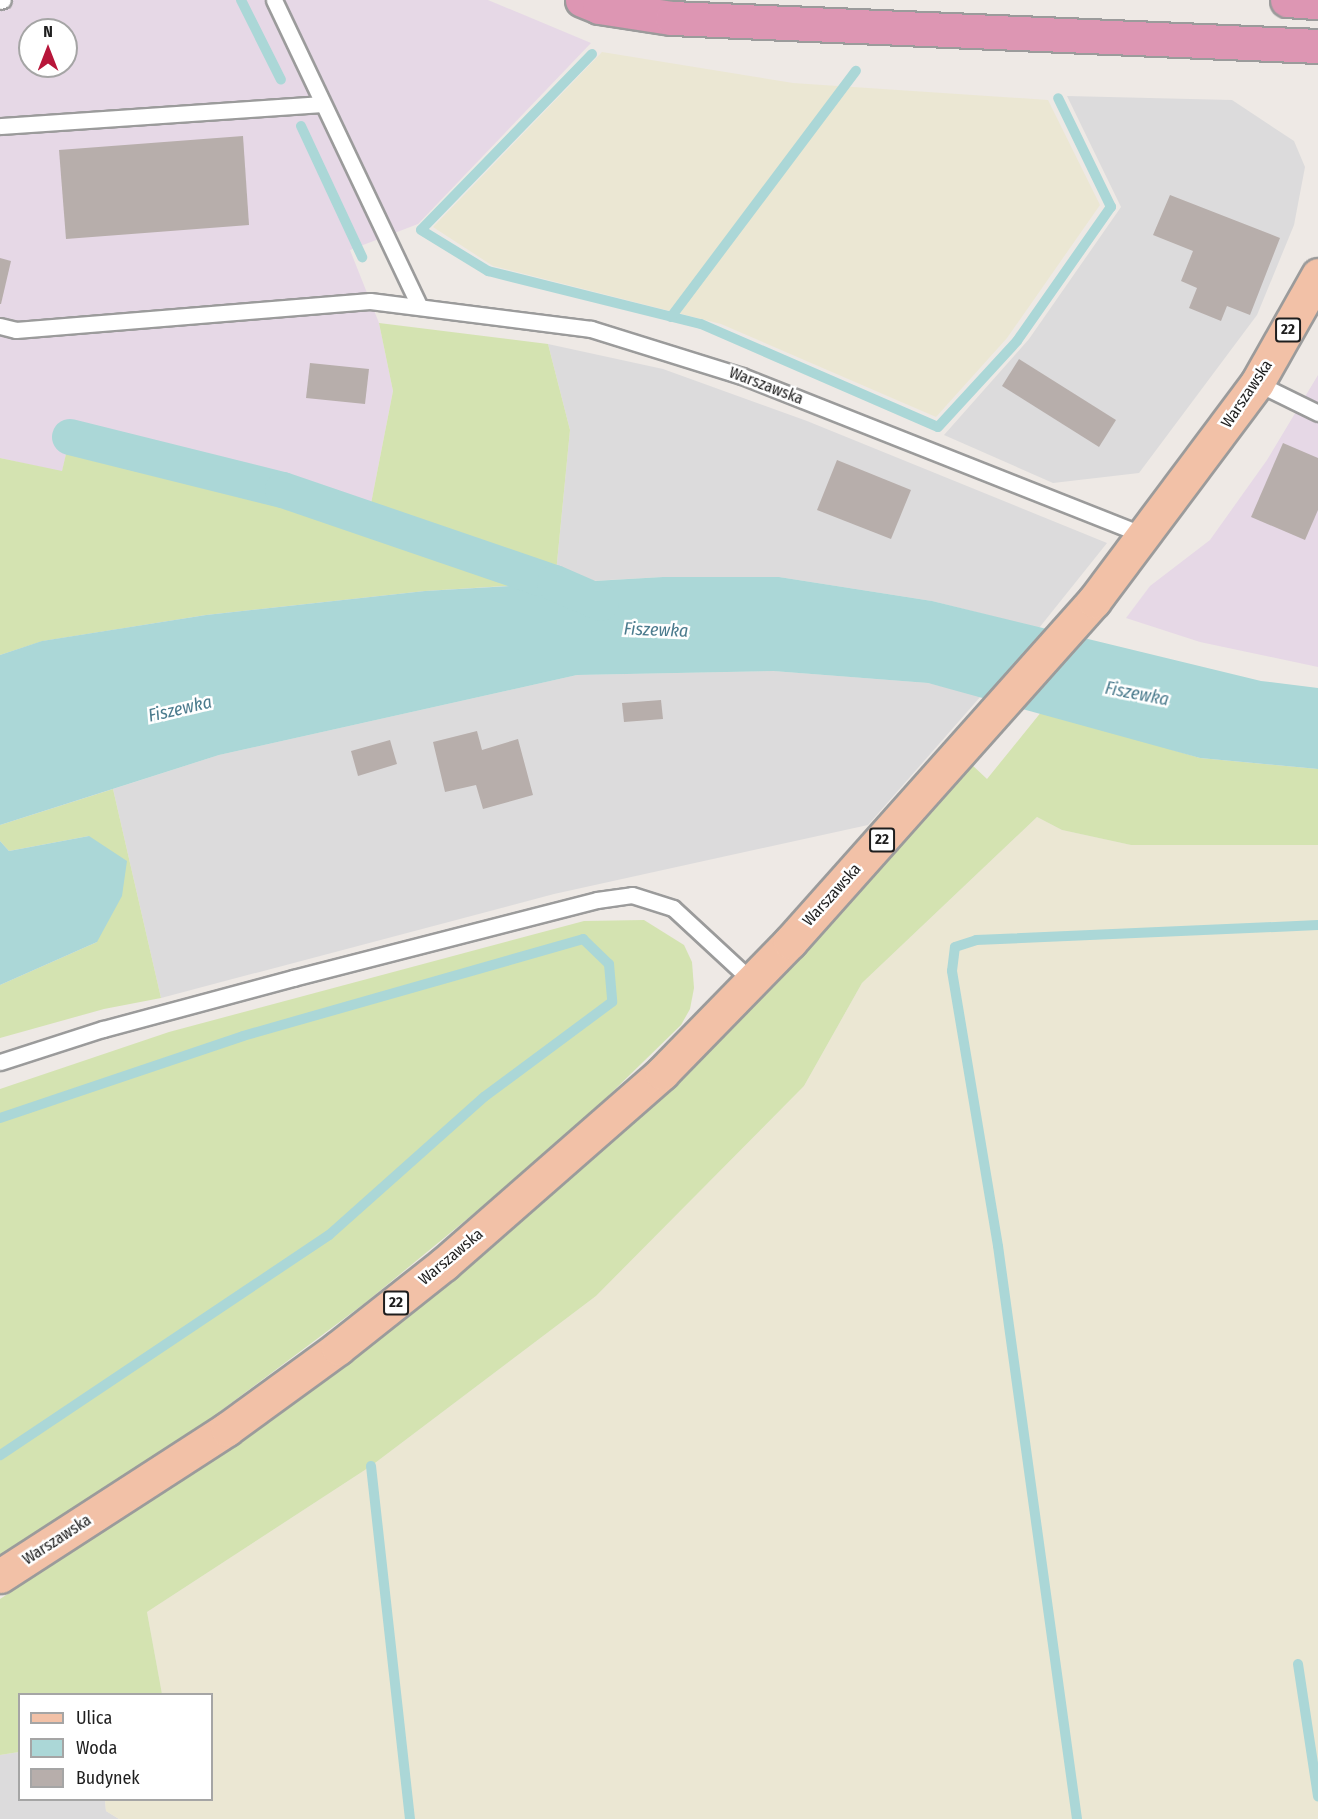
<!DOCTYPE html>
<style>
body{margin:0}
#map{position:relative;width:1318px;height:1819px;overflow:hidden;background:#eee9e5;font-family:"Fira Sans Condensed",sans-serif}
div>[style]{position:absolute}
.residential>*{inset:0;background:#dcdbdc}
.industrial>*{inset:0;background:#e6d8e6}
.farmland>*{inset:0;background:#ebe7d3}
.grass>*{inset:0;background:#d4e3b1}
.water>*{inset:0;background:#abd7d7}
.stream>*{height:10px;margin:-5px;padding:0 5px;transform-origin:5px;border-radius:5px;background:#abd7d7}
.canal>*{height:36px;margin:-18px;padding:0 18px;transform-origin:18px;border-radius:18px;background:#abd7d7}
.building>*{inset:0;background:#b7aeab}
.roads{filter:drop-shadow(2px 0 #9b9b9b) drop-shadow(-2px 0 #9b9b9b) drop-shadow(0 2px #9b9b9b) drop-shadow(0 -2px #9b9b9b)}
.service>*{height:15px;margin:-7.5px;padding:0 7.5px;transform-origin:7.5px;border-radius:7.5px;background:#fff}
.primary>*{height:33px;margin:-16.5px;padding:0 16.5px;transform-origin:16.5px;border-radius:16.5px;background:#f2c1a7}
.motorway>*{height:33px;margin:-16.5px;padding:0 16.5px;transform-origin:16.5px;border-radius:16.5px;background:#dd96b3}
span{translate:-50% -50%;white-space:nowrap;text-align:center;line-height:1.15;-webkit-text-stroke:5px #fff;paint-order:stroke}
.shield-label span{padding:2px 4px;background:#fff;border:2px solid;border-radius:4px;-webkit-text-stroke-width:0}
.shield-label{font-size:15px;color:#1e1e1e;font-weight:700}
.street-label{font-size:16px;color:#1e1e1e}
.water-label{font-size:18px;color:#4b7b8d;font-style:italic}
.legend{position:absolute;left:18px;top:1693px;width:195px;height:108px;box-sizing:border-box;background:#fff;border:2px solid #a5a5a5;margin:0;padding:8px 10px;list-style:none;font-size:18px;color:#1e1e1e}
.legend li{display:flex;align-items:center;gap:12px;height:30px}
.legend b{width:30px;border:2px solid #a5a5a5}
.north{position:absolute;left:18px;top:18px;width:60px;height:60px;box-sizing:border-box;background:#fff;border:2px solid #a5a5a5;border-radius:50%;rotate:0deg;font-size:16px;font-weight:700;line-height:24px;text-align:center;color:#1e1e1e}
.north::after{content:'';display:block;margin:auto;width:21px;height:27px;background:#b7163a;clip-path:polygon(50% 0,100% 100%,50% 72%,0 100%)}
</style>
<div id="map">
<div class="residential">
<div style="clip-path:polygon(1067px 96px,1232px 100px,1294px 141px,1305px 167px,1294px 225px,1257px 315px,1139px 473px,1053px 483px,944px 435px,1029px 339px,1121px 207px)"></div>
<div style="clip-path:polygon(548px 344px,663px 369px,807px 421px,1107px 543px,1039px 628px,932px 601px,779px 577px,663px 577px,555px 583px,570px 430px)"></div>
<div style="clip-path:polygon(773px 671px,928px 683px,981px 696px,868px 825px,554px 894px,161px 998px,113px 789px,219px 755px,577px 675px)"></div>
<div style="clip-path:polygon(19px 1752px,20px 1800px,105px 1800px,106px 1811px,119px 1819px,0 1819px,0 1755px)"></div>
</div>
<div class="industrial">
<div style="clip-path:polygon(evenodd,0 0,488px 0,591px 43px,418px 224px,350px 250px,379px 323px,393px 391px,368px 519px,283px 490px,70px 437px,62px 472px,0 458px,0 0,30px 30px,66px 30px,66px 66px,30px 66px,30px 30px)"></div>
<div style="clip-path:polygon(1318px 375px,1318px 667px,1200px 642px,1126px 618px,1150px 586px,1210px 540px,1267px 460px)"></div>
</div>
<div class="farmland">
<div style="clip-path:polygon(602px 52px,793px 83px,1048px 100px,1100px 205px,1007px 338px,936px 417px,721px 324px,493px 266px,433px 227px)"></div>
<div style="clip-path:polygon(1037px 817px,1062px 830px,1131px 845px,1318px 845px,1318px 1819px,119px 1819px,106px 1811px,105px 1800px,212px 1800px,212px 1694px,162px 1694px,147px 1612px,371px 1466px,596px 1296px,804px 1086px,862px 983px)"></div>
</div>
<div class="grass">
<div style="clip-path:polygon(379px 323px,548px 344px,570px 430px,555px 583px,425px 591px,206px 615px,43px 641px,0 655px,0 458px,62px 471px,70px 437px,283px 490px,368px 519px,393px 391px)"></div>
<div style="clip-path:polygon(1042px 711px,1200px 758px,1318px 769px,1318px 845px,1131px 845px,1062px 830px,1037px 817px,862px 983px,804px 1086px,596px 1296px,371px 1466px,147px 1612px,162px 1694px,20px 1694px,19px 1752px,0 1755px,0 1599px,277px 1417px,482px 1256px,710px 1051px,791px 967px,970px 763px,987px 779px)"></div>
<div style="clip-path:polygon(113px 789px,161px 998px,104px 1009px,0 1038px,0 985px,97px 942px,89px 836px,9px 851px,0 841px,0 825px)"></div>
<div style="clip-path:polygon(644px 920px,684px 945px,692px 962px,694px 988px,690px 1009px,681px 1025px,562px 1141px,365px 1303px,203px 1424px,0 1555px,0 1089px,169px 1032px,584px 921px)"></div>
</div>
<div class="water">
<div style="clip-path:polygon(663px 577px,779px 577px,932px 601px,1261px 681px,1318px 688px,1318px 769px,1200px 758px,928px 683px,773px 671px,577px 675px,219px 755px,0 825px,0 655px,42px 641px,206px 615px,425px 591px)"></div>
<div style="clip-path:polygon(89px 836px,127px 861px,122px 896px,97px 942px,0 985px,0 841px,9px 851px)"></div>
</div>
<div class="stream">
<div style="left:241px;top:0;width:89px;rotate:63.4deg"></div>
<div style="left:592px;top:54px;width:245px;rotate:134.2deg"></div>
<div style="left:421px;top:230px;width:79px;rotate:31.5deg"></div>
<div style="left:488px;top:271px;width:219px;rotate:14deg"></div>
<div style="left:701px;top:324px;width:258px;rotate:23.5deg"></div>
<div style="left:938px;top:427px;width:117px;rotate:-47.4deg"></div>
<div style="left:1017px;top:341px;width:164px;rotate:-55deg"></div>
<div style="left:1111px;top:207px;width:121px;rotate:-115.9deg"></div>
<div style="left:301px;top:126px;width:145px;rotate:65deg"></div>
<div style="left:671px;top:317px;width:308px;rotate:-53.1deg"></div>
<div style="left:0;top:1118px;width:256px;rotate:-18.6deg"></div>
<div style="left:243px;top:1036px;width:354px;rotate:-15.9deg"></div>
<div style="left:583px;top:939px;width:36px;rotate:44deg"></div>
<div style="left:609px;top:964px;width:38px;rotate:85deg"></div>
<div style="left:612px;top:1002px;width:159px;rotate:143.4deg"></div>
<div style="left:484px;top:1097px;width:208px;rotate:138.3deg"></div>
<div style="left:329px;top:1235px;width:396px;rotate:146.2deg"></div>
<div style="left:371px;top:1466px;width:355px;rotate:83.7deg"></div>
<div style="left:1298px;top:1664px;width:134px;rotate:81.4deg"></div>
<div style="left:1077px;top:1819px;width:578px;rotate:-97.85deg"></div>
<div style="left:998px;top:1246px;width:279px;rotate:-99.5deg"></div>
<div style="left:952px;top:971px;width:24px;rotate:-83deg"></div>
<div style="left:955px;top:947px;width:22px;rotate:-18deg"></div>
<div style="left:976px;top:940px;width:342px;rotate:-2.5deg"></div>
</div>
<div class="canal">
<div style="left:70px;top:437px;width:219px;rotate:14deg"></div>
<div style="left:283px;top:490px;width:287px;rotate:18.9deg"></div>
<div style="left:555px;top:583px;width:50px;rotate:23.5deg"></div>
</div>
<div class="building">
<div style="clip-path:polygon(243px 136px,249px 225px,66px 239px,59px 150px)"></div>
<div style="clip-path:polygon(1170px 195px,1280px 238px,1250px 315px,1227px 306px,1221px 321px,1189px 308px,1197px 288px,1181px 281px,1193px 251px,1153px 235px)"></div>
<div style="clip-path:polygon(0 258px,11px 261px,1px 304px,0 304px)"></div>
<div style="clip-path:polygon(1019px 359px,1116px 420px,1099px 447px,1002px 386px)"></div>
<div style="clip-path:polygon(310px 363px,369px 369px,365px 404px,306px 398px)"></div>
<div style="clip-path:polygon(1283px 443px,1318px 458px,1318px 510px,1305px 540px,1251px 517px)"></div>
<div style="clip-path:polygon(837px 460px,911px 490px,891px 539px,817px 510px)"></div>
<div style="clip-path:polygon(661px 700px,663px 719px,624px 722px,622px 703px)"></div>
<div style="clip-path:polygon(477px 731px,482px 750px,518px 739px,533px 795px,483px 809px,476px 785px,445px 792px,433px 742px)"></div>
<div style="clip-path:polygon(390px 740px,397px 764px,358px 776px,351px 751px)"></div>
</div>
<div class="roads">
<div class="service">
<div style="left:274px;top:0;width:339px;rotate:64.6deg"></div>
<div style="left:0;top:1px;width:3px;rotate:-18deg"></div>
<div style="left:0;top:126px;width:323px;rotate:-3.9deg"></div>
<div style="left:0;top:326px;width:16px;rotate:14deg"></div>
<div style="left:16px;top:330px;width:355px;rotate:-4.7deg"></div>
<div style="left:370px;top:301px;width:223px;rotate:7.2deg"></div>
<div style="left:591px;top:329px;width:158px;rotate:17.3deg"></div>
<div style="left:742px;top:376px;width:432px;rotate:21.6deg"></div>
<div style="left:1257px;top:383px;width:68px;rotate:26.2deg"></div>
<div style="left:0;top:1062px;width:108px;rotate:-17.8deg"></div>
<div style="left:103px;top:1029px;width:197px;rotate:-15deg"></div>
<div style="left:293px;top:978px;width:314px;rotate:-14.4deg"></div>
<div style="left:597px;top:900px;width:35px;rotate:-8deg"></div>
<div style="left:632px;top:895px;width:43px;rotate:17.6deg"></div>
<div style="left:673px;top:908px;width:109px;rotate:42.8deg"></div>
</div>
<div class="primary">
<div style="left:0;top:1576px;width:270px;rotate:-32.9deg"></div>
<div style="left:227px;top:1429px;width:137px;rotate:-36.1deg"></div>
<div style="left:338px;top:1348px;width:135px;rotate:-38.4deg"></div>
<div style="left:444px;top:1264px;width:290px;rotate:-41.2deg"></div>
<div style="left:662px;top:1073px;width:183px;rotate:-45.7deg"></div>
<div style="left:790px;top:942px;width:457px;rotate:-48.3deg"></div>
<div style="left:1094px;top:601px;width:272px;rotate:-53.2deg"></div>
<div style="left:1257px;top:383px;width:124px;rotate:-60.5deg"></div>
</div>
<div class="motorway">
<div style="left:582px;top:0;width:18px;rotate:22deg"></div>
<div style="left:599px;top:7px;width:74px;rotate:8.6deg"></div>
<div style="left:672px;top:18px;width:647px;rotate:2.48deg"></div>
<div style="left:1287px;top:0;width:31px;rotate:4deg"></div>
</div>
</div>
<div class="shield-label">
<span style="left:1288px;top:330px">22</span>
<span style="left:882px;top:840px">22</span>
<span style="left:396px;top:1303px">22</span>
</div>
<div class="street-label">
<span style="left:766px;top:386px;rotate:21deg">Warszawska</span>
<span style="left:1247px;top:394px;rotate:-56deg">Warszawska</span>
<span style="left:832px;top:895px;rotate:-48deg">Warszawska</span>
<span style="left:451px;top:1257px;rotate:-40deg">Warszawska</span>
<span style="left:57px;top:1540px;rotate:-33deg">Warszawska</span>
</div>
<div class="water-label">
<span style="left:656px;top:630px;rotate:2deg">Fiszewka</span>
<span style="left:1137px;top:694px;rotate:11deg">Fiszewka</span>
<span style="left:180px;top:709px;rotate:-13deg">Fiszewka</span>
</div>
<ul class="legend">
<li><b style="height:8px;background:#f2c1a7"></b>Ulica</li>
<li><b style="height:16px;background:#abd7d7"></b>Woda</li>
<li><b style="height:16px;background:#b7aeab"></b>Budynek</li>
</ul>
<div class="north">N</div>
</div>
